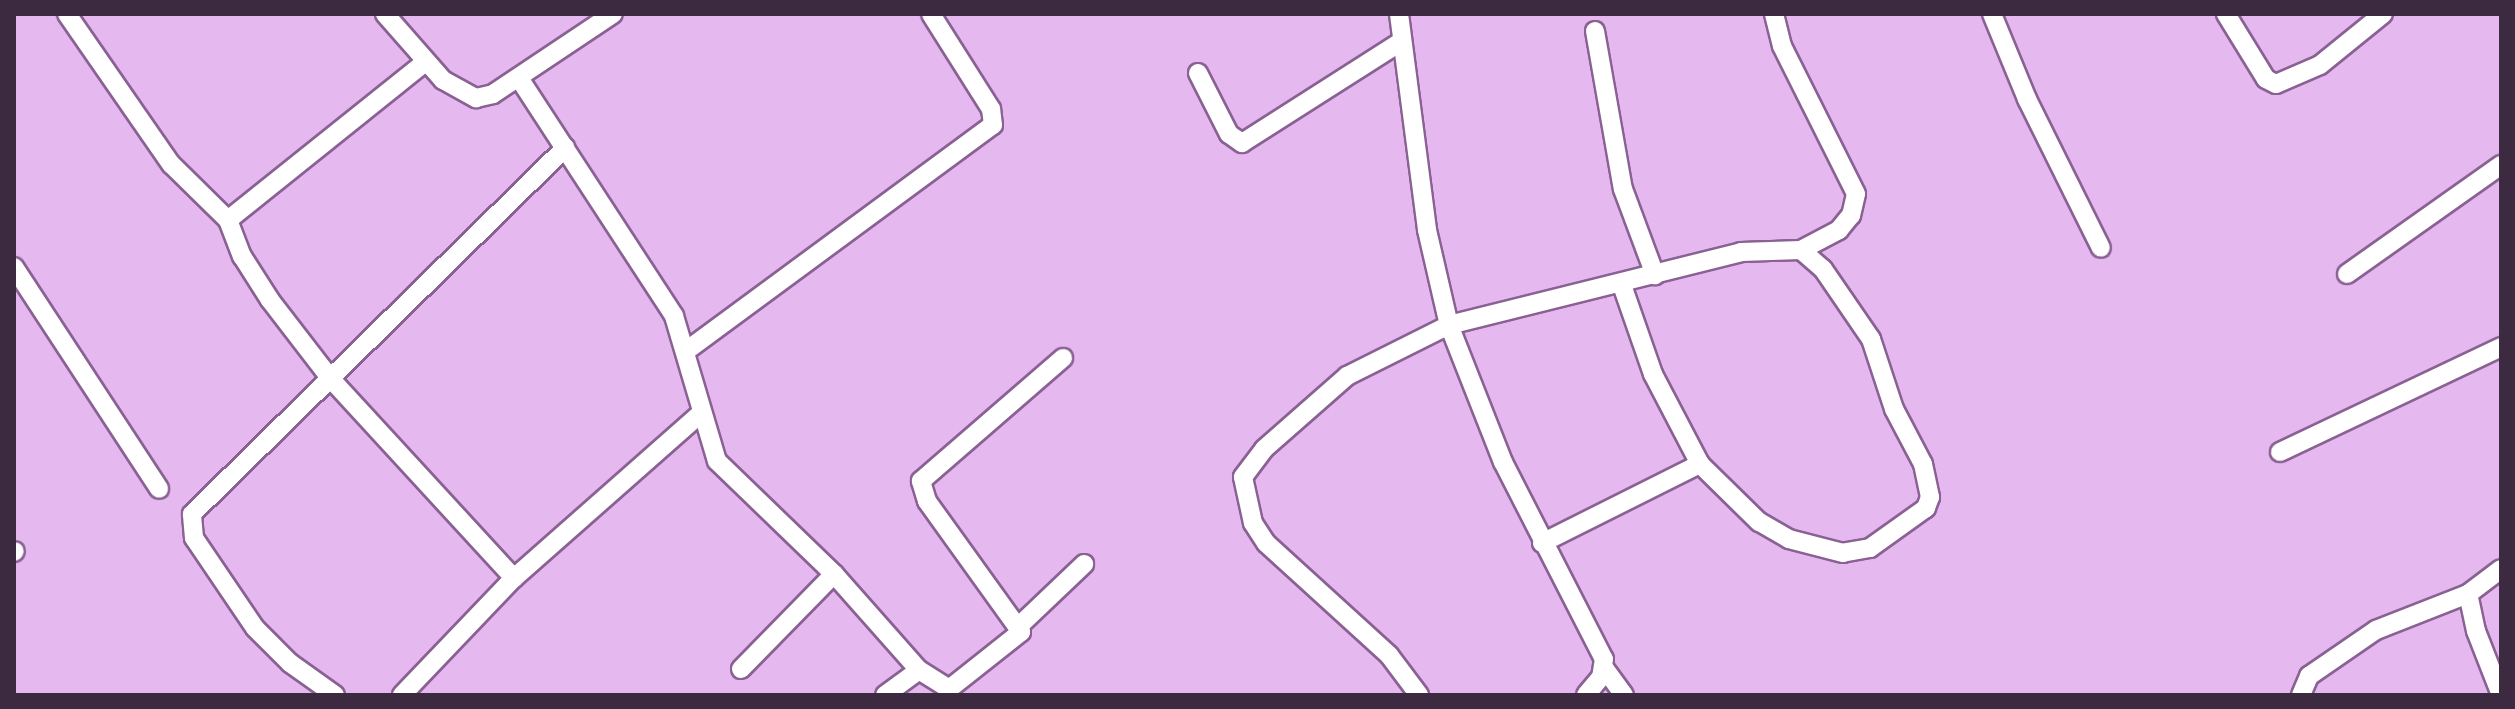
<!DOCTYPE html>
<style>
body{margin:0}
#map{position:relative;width:2515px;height:709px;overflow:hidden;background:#e5b9f0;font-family:"Roboto Condensed",sans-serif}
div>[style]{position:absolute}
.roads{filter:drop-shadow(2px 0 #8a6193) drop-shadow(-2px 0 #8a6193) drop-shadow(0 2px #8a6193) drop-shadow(0 -2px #8a6193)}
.minor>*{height:18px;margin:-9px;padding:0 9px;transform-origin:9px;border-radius:9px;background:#fff}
span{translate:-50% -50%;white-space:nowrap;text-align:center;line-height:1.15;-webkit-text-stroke:7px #fae3ff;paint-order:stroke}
.frame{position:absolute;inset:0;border:16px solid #3c2b40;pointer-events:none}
</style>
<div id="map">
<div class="roads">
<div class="minor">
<div style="left:67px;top:14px;width:183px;rotate:55.3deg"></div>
<div style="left:171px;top:164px;width:80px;rotate:44.5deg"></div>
<div style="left:228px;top:220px;width:39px;rotate:69deg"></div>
<div style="left:242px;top:256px;width:52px;rotate:57.5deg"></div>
<div style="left:270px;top:300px;width:98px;rotate:52.4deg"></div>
<div style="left:330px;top:378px;width:272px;rotate:47.4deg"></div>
<div style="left:385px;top:14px;width:88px;rotate:48.7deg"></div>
<div style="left:443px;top:80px;width:38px;rotate:29deg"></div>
<div style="left:476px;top:98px;width:17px;rotate:-13deg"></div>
<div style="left:493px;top:94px;width:144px;rotate:-33.7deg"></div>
<div style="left:1399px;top:14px;width:218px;rotate:82.6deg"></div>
<div style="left:1427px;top:230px;width:98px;rotate:77deg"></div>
<div style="left:1449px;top:325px;width:147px;rotate:68.5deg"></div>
<div style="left:1503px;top:462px;width:221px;rotate:62.9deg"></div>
<div style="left:1604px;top:659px;width:18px;rotate:99deg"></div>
<div style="left:1601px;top:677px;width:23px;rotate:130deg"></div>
<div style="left:1774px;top:14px;width:33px;rotate:76deg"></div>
<div style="left:1782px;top:46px;width:165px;rotate:63.4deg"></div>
<div style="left:1856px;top:194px;width:22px;rotate:103deg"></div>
<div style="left:1851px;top:215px;width:19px;rotate:129deg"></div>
<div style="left:1839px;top:230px;width:43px;rotate:152.2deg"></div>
<div style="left:1992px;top:14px;width:92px;rotate:67.6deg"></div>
<div style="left:2027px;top:99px;width:166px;rotate:63.6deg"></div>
<div style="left:2226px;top:14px;width:76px;rotate:58.4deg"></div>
<div style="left:2266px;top:79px;width:11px;rotate:27deg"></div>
<div style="left:2276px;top:84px;width:48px;rotate:-23.4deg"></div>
<div style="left:2320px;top:65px;width:81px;rotate:-39deg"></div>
<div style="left:1595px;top:31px;width:160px;rotate:80deg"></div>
<div style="left:1623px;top:189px;width:92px;rotate:69.6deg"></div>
<div style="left:1198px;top:73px;width:68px;rotate:63.1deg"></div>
<div style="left:1229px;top:134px;width:16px;rotate:35deg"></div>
<div style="left:1242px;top:143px;width:190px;rotate:-32.5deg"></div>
<div style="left:519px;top:78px;width:284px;rotate:56.9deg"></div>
<div style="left:674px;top:316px;width:151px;rotate:73.5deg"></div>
<div style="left:717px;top:461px;width:163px;rotate:44deg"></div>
<div style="left:834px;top:574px;width:128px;rotate:48.5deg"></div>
<div style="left:919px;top:670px;width:36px;rotate:32deg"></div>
<div style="left:949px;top:689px;width:92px;rotate:-38.4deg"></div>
<div style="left:1021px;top:632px;width:161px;rotate:-125.7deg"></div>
<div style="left:927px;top:501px;width:21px;rotate:-107deg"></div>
<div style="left:921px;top:481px;width:188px;rotate:-40.9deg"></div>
<div style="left:228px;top:220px;width:253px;rotate:-38.7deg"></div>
<div style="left:14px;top:267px;width:265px;rotate:56.8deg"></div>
<div style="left:2347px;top:274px;width:189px;rotate:-35.3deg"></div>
<div style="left:686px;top:351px;width:381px;rotate:-36.4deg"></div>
<div style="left:993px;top:125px;width:16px;rotate:-97deg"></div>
<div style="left:991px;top:109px;width:112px;rotate:-122.3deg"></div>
<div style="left:2280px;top:452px;width:245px;rotate:-25.4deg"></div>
<div style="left:1542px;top:543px;width:177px;rotate:-26.6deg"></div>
<div style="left:14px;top:552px;width:1px;rotate:-45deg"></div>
<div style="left:1019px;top:626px;width:90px;rotate:-43.6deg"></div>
<div style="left:741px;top:669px;width:133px;rotate:-45.6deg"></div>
<div style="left:1605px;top:669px;width:32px;rotate:54deg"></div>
<div style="left:335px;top:695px;width:55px;rotate:-144.6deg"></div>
<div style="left:290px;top:663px;width:49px;rotate:-135deg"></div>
<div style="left:255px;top:628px;width:109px;rotate:-124.1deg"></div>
<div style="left:194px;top:538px;width:24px;rotate:-95deg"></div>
<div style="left:192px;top:514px;width:523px;rotate:-44.46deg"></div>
<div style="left:402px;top:695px;width:162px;rotate:-46.3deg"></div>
<div style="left:514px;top:578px;width:248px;rotate:-41.4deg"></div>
<div style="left:885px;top:695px;width:42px;rotate:-36.3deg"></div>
<div style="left:1419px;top:695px;width:50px;rotate:-126.9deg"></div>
<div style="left:1389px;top:655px;width:166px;rotate:-137.7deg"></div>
<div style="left:1266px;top:543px;width:24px;rotate:-123deg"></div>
<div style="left:1253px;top:523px;width:47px;rotate:-102.3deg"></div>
<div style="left:1243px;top:477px;width:35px;rotate:-53deg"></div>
<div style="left:1264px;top:449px;width:111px;rotate:-41.3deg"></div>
<div style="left:1347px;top:376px;width:114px;rotate:-26.6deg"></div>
<div style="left:1449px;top:325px;width:301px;rotate:-14deg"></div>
<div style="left:1741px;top:252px;width:60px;rotate:-1.9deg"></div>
<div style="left:1801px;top:250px;width:29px;rotate:41deg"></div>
<div style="left:1823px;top:269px;width:85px;rotate:55.6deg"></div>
<div style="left:1871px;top:339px;width:74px;rotate:71.8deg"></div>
<div style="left:1894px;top:409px;width:62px;rotate:62.2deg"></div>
<div style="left:1923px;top:464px;width:34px;rotate:78deg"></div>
<div style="left:1930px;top:497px;width:12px;rotate:110deg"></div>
<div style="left:1926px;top:508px;width:69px;rotate:144.5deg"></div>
<div style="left:1870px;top:548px;width:27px;rotate:170deg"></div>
<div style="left:1843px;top:553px;width:56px;rotate:-165.5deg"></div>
<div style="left:1789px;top:539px;width:34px;rotate:-150deg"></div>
<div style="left:1759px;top:522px;width:83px;rotate:-135.5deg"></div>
<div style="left:1700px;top:464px;width:102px;rotate:-117.6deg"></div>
<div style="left:1653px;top:374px;width:94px;rotate:-109.2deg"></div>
<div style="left:2301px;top:695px;width:21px;rotate:-67deg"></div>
<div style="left:2309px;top:676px;width:81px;rotate:-34.5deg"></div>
<div style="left:2376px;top:630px;width:99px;rotate:-21.4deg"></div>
<div style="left:2501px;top:695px;width:69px;rotate:-111.3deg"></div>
<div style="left:2476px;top:631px;width:38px;rotate:-102deg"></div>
<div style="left:2468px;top:594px;width:41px;rotate:-37.1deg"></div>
</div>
</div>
<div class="frame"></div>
</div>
